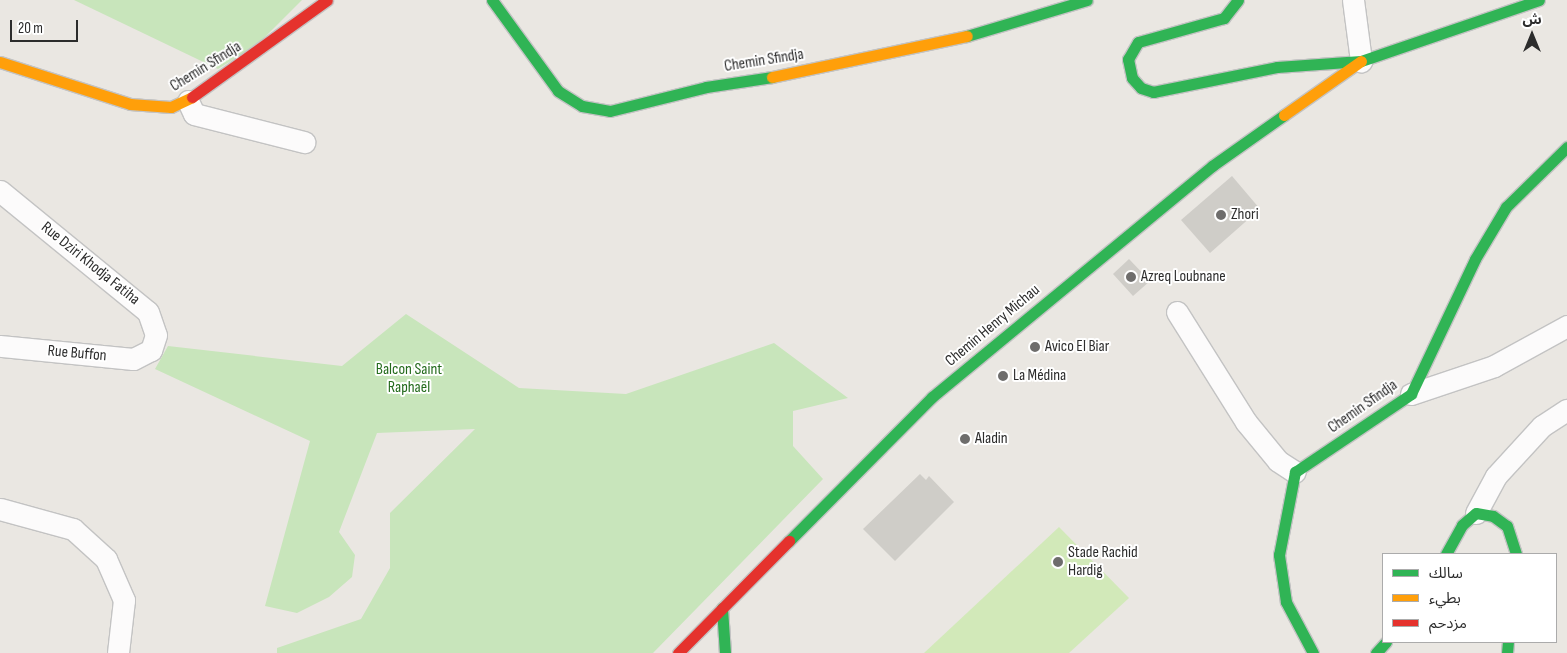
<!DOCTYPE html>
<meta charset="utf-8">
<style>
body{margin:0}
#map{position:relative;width:1567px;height:653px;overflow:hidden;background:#eae7e2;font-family:"Sofia Sans Condensed","Noto Sans Arabic",sans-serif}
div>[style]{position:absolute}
.green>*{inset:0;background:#c8e5bb}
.pitch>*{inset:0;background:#d2e9b9}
.building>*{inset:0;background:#cfcdc8}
.roads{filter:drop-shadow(1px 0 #c3c3c3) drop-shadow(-1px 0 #c3c3c3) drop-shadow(0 1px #c3c3c3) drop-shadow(0 -1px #c3c3c3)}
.street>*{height:21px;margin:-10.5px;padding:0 10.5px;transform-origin:10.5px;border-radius:10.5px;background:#fcfbfb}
.fast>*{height:11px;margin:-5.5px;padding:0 5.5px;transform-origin:5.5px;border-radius:5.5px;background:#30b455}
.slow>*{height:11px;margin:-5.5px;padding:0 5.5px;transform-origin:5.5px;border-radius:5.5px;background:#ff9f0a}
.jam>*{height:11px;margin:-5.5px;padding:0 5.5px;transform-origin:5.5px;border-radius:5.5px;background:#e5322d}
.dots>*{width:14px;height:14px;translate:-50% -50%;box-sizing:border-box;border:2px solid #fff;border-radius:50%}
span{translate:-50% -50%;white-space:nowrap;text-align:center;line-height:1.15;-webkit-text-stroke:4px #fff;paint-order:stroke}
.street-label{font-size:16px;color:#2c2c2c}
.poi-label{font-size:16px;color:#2c2c2c}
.left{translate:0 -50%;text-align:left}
.park-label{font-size:16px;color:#236a1b}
.legend{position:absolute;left:1382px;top:553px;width:175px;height:90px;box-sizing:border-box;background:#fff;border:1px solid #ababab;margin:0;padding:6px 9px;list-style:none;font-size:15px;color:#2c2c2c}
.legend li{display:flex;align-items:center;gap:10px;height:25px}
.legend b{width:25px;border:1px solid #ababab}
.north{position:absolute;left:1507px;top:10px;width:50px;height:50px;-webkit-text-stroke:4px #fff;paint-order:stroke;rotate:0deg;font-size:14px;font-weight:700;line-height:20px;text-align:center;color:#2c2c2c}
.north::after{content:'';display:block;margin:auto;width:18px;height:22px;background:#2c2c2c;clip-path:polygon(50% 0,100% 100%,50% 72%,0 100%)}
.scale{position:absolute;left:10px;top:20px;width:68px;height:22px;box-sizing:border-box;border:2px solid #2c2c2c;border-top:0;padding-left:6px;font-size:15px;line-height:18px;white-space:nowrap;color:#2c2c2c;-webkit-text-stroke:4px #fff;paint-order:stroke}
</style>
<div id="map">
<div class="green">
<div style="clip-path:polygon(74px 0,302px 0,257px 45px,218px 69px)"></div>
<div style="clip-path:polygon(406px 314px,519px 388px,626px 394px,774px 343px,848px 398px,793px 411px,793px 446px,823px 479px,653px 653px,277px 653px,277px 648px,361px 619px,390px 568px,390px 513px,475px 429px,377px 433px,339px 532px,355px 555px,352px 577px,329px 597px,297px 613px,265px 606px,310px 441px,155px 369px,168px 346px,342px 366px)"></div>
</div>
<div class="pitch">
<div style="clip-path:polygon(1059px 527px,1129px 598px,1069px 653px,924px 653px)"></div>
</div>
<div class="building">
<div style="clip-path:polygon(1232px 176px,1260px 209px,1210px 253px,1181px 220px)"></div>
<div style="clip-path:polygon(1129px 259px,1150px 281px,1133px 296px,1113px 274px)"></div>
<div style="clip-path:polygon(920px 474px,926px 480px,929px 476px,954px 502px,895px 561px,863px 529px)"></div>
</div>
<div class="roads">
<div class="street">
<div style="left:1353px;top:0;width:62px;rotate:82.5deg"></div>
<div style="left:188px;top:101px;width:14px;rotate:65deg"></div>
<div style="left:194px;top:114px;width:114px;rotate:14.3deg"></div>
<div style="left:0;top:191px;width:191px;rotate:39.3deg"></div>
<div style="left:148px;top:312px;width:24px;rotate:71deg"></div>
<div style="left:156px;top:335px;width:16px;rotate:108deg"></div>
<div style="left:151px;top:350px;width:20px;rotate:153deg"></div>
<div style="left:133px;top:359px;width:134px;rotate:-174.4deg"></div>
<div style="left:1177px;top:312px;width:130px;rotate:57.9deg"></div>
<div style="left:1246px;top:422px;width:50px;rotate:50.6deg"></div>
<div style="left:1278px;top:461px;width:20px;rotate:33deg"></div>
<div style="left:1411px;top:394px;width:88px;rotate:-18.6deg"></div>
<div style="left:1494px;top:366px;width:83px;rotate:-28.7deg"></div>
<div style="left:0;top:509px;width:76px;rotate:15.3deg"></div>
<div style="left:73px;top:529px;width:45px;rotate:42.3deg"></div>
<div style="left:106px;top:559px;width:45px;rotate:66.3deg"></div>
<div style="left:124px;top:600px;width:53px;rotate:96.5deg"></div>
<div style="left:1476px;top:513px;width:42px;rotate:-61.6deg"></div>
<div style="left:1496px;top:476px;width:68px;rotate:-47.4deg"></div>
<div style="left:1542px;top:426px;width:30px;rotate:-33deg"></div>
</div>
<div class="fast">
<div style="left:492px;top:0;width:112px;rotate:54deg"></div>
<div style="left:558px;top:91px;width:28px;rotate:32deg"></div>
<div style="left:582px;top:106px;width:28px;rotate:10deg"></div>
<div style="left:610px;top:111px;width:99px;rotate:-14deg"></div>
<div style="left:706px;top:87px;width:67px;rotate:-8.6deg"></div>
<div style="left:1238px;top:0;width:23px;rotate:128deg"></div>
<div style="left:1224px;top:18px;width:89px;rotate:164.4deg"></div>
<div style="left:1138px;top:42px;width:20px;rotate:120deg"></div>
<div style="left:1128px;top:59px;width:19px;rotate:78deg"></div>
<div style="left:1132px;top:78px;width:13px;rotate:48deg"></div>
<div style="left:1141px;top:88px;width:13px;rotate:18deg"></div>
<div style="left:1153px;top:92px;width:126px;rotate:-11.4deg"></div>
<div style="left:1277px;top:67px;width:84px;rotate:-4.1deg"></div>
<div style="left:1361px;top:61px;width:188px;rotate:-18.9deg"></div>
<div style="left:967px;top:36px;width:125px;rotate:-16.7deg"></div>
<div style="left:789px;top:541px;width:203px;rotate:-45.2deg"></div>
<div style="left:932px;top:397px;width:363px;rotate:-39.5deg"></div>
<div style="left:1212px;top:166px;width:88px;rotate:-35.3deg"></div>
<div style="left:1446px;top:554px;width:33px;rotate:-61deg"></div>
<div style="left:1462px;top:525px;width:18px;rotate:-41deg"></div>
<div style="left:1476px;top:513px;width:17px;rotate:10deg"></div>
<div style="left:1493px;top:516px;width:17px;rotate:36deg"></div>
<div style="left:1507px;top:526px;width:29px;rotate:72deg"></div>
<div style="left:722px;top:608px;width:45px;rotate:86.2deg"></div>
<div style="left:1313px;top:653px;width:58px;rotate:-117.9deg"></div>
<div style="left:1286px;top:602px;width:48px;rotate:-98.5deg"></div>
<div style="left:1279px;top:555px;width:85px;rotate:-79.1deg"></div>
<div style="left:1295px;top:472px;width:140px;rotate:-33.9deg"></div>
<div style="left:1411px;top:394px;width:149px;rotate:-64.6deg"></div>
<div style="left:1475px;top:259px;width:61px;rotate:-59.2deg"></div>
<div style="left:1506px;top:207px;width:86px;rotate:-44.5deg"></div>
<div style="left:1376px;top:653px;width:15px;rotate:-48deg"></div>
<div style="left:1507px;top:653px;width:11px;rotate:-85deg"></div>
</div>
<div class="slow">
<div style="left:0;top:62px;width:137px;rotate:17.9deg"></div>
<div style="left:130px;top:104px;width:41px;rotate:4.2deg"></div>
<div style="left:171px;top:107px;width:23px;rotate:-25deg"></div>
<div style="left:772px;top:77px;width:199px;rotate:-11.9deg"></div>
<div style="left:1284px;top:115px;width:94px;rotate:-35deg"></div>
</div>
<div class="jam">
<div style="left:192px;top:97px;width:166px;rotate:-35.7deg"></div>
<div style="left:678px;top:653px;width:158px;rotate:-45.3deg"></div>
</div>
</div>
<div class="dots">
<div style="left:1221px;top:215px;background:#6e6d6c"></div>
<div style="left:1131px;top:277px;background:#6e6d6c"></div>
<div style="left:1035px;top:347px;background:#6e6d6c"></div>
<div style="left:1003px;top:376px;background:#6e6d6c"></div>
<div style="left:965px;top:439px;background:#6e6d6c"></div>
<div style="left:1058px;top:562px;background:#6e6d6c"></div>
</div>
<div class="street-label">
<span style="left:764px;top:61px;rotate:-9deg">Chemin Sfindja</span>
<span style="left:206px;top:67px;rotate:-32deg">Chemin Sfindja</span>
<span style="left:90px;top:264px;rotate:39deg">Rue Dziri Khodja Fatiha</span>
<span style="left:993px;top:326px;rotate:-40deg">Chemin Henry Michau</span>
<span style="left:77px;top:354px;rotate:5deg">Rue Buffon</span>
<span style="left:1363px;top:407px;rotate:-35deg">Chemin Sfindja</span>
</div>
<div class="poi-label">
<span class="left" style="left:1231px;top:215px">Zhori</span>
<span class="left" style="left:1141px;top:277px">Azreq Loubnane</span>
<span class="left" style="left:1045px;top:347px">Avico El Biar</span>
<span class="left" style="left:1013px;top:376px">La Médina</span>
<span class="left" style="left:975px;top:439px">Aladin</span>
<span class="left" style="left:1068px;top:562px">Stade Rachid<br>Hardig</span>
</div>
<div class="park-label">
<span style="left:409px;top:379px">Balcon Saint<br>Raphaël</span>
</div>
<ul class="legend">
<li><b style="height:6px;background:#30b455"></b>سالك</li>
<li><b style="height:6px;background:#ff9f0a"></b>بطيء</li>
<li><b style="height:6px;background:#e5322d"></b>مزدحم</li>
</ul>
<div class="north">ش</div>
<div class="scale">20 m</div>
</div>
